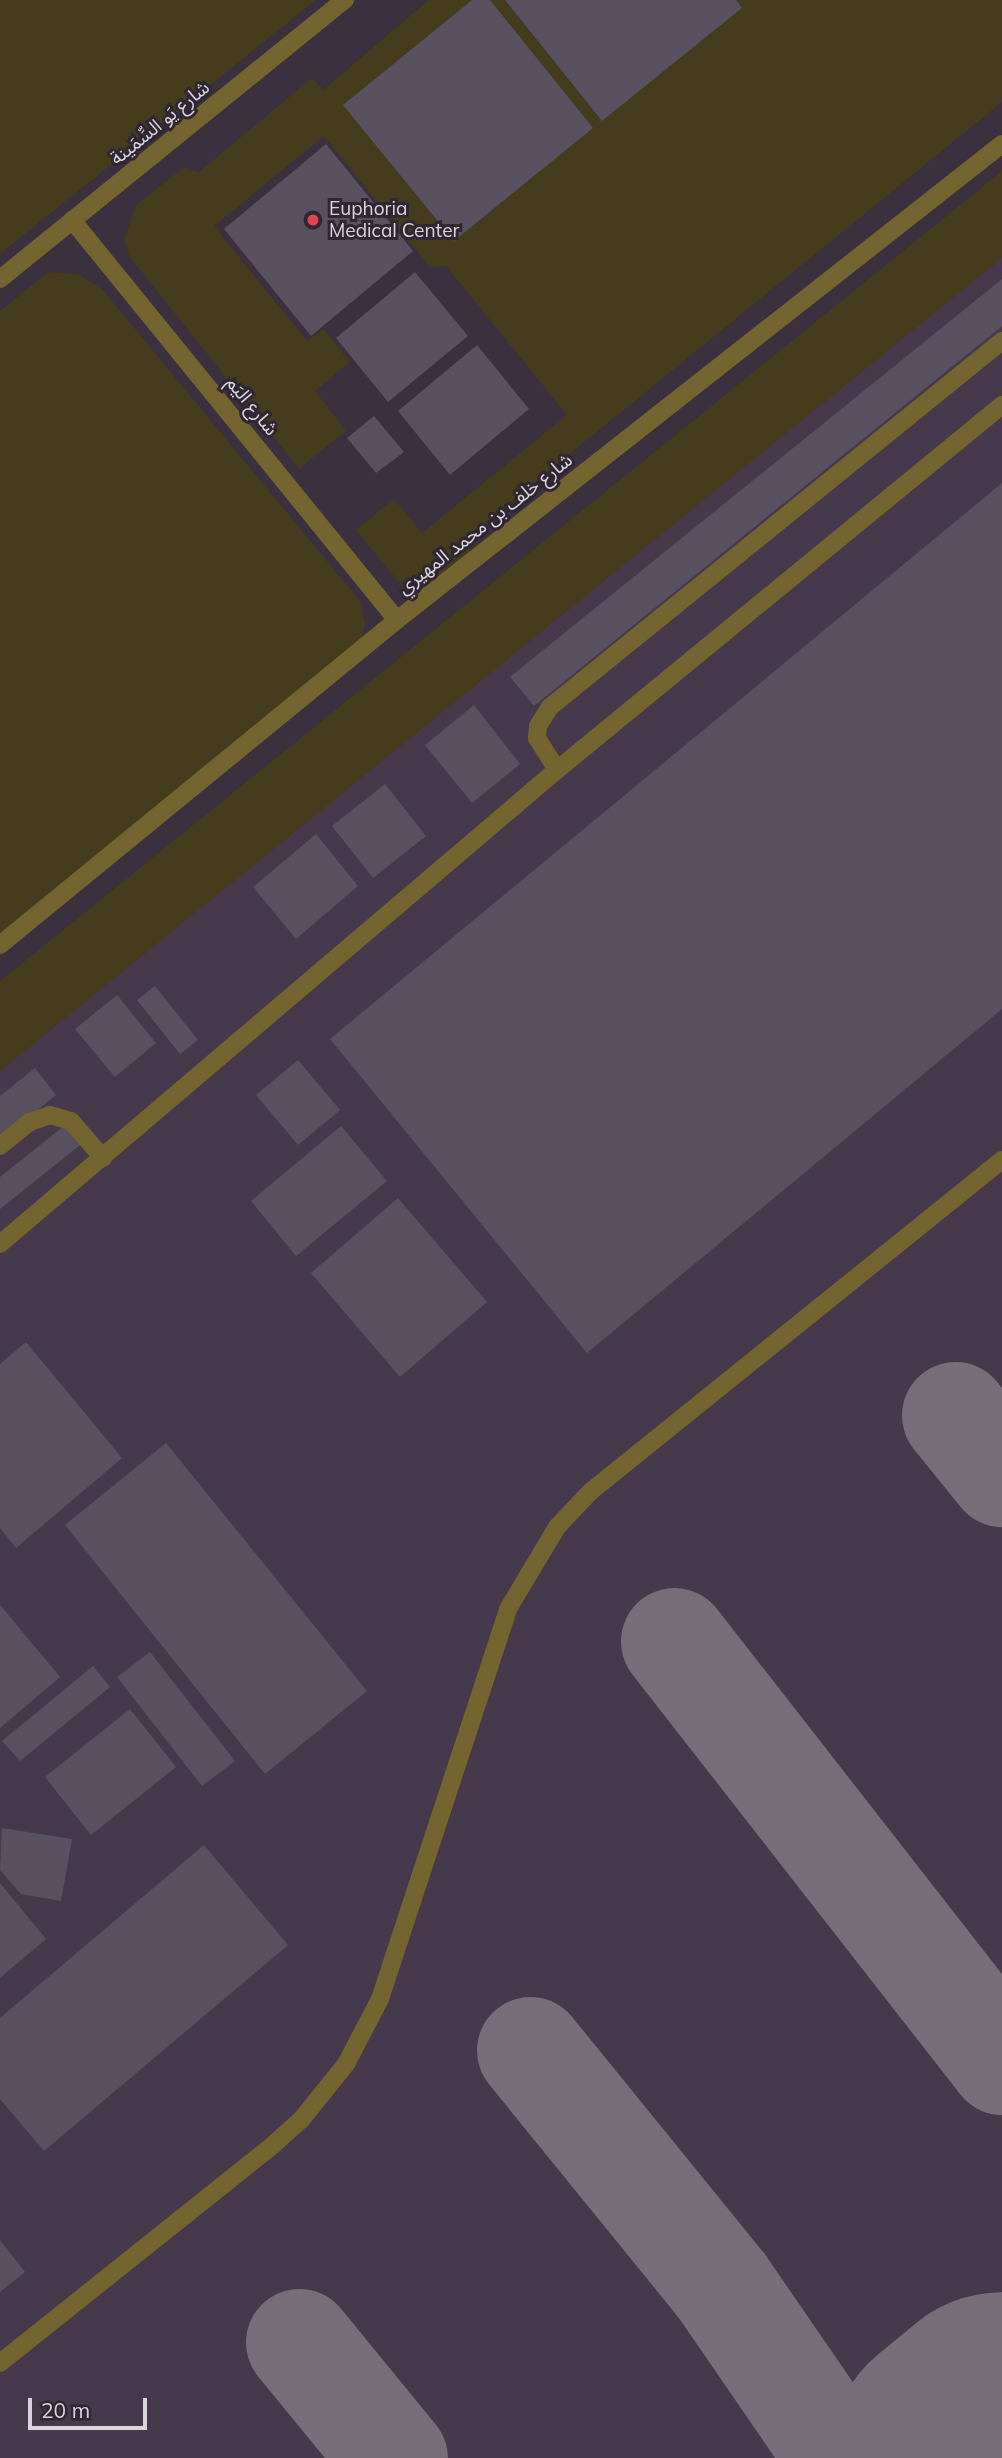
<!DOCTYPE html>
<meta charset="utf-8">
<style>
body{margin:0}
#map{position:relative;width:1002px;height:2458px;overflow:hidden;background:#3a303e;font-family:Mulish,"Noto Sans Arabic",sans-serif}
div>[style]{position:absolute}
.built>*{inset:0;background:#46394b}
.sand>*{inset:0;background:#443c1c}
.taxiway>*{height:107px;margin:-53.5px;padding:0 53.5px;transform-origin:53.5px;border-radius:53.5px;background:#776e7a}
.runway>*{height:268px;margin:-134px;padding:0 134px;transform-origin:134px;border-radius:134px;background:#776e7a}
.building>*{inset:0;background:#5a5160}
.service>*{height:18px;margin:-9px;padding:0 9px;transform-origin:9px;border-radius:9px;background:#74642f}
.minor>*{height:18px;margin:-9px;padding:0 9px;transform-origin:9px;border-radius:9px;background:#74642f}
.dots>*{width:19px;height:19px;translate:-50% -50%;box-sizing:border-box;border:4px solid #302733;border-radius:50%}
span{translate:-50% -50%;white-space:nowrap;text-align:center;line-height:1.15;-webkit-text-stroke:6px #302733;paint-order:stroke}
.street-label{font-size:19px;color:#dad4dd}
.poi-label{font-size:19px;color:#dad4dd}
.left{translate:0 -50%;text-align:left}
.scale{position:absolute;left:28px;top:2398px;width:119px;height:32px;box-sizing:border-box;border:4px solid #dad4dd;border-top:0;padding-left:9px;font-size:21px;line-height:24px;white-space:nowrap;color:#dad4dd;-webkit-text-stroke:5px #302733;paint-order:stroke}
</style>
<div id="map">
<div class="built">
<div style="clip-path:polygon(1002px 257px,1002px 2458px,0 2458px,0 1069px)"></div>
</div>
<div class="sand">
<div style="clip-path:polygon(0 0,316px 0,0 254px)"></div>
<div style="clip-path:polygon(429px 0,472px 0,344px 105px,454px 241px,592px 128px,490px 0,505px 0,602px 121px,742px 8px,736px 0,1002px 0,1002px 102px,475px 531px,469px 556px,439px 580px,420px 586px,398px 581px,356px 530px,394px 499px,422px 533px,567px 415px,446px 266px,430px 267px,324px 136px,214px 226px,307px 341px,324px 329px,350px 362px,315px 391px,346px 431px,299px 469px,129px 256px,125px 239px,136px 205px,183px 168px,199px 172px,312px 78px,323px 90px)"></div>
<div style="clip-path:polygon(1002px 171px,1002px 258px,0 1071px,0 981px)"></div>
<div style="clip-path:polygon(48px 272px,78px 274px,102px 289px,360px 601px,365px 624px,359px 650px,0 941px,0 311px)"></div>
</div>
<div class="taxiway">
<div style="left:955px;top:1415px;width:75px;rotate:51deg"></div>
<div style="left:674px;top:1641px;width:533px;rotate:52.01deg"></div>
<div style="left:530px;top:2050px;width:303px;rotate:50.9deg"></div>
<div style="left:721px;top:2285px;width:210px;rotate:55.5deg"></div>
<div style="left:299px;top:2342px;width:150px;rotate:50.7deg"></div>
</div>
<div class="runway">
<div style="left:963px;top:2458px;width:50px;rotate:-39.4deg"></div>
</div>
<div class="building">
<div style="clip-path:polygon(472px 0,490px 0,593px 128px,454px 241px,343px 105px)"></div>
<div style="clip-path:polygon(505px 0,736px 0,742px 8px,602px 121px)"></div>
<div style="clip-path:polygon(326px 144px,413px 251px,311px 336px,224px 229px)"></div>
<div style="clip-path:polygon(415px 272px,468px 336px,388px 402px,336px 338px)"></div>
<div style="clip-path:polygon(1002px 279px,1002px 326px,534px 706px,510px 677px)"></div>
<div style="clip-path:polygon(477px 345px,529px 409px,450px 475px,398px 411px)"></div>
<div style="clip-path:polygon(374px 416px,404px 452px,376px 473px,347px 438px)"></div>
<div style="clip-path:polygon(1002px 483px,1002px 1009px,587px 1353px,330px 1039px)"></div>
<div style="clip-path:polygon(474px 705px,520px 764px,472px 803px,425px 745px)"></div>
<div style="clip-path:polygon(385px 784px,426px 836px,373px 878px,332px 826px)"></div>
<div style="clip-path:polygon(316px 834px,358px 886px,296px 939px,253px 887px)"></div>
<div style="clip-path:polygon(155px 986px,198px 1040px,180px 1054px,137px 1000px)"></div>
<div style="clip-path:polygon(117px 995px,156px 1043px,115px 1077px,75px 1029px)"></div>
<div style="clip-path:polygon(298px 1060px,340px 1110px,298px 1145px,256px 1095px)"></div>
<div style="clip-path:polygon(35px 1068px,56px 1095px,0 1141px,0 1096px)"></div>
<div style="clip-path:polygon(64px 1126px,80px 1145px,0 1209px,0 1177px)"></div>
<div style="clip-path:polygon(341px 1126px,387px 1181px,296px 1256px,251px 1201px)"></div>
<div style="clip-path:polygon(398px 1198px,487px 1302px,400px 1377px,311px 1273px)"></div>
<div style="clip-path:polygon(26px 1342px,122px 1458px,16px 1548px,0 1528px,0 1364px)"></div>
<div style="clip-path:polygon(166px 1443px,367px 1691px,265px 1774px,65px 1525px)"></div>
<div style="clip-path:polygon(0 1605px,60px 1677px,0 1728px)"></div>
<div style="clip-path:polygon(150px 1652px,235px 1761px,202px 1786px,117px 1677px)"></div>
<div style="clip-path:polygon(93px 1666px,110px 1687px,20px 1761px,2px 1741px)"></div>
<div style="clip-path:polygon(130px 1709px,176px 1767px,91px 1835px,45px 1777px)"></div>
<div style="clip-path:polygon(2px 1828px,72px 1839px,61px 1901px,21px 1894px,0 1870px)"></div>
<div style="clip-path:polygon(204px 1845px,288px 1945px,44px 2151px,0 2099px,0 2018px)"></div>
<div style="clip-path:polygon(0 1883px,46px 1939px,0 1978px)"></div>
<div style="clip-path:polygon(0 2240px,25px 2272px,0 2292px)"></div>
</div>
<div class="service">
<div style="left:557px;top:770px;width:38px;rotate:-122deg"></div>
<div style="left:537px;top:738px;width:12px;rotate:-85deg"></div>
<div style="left:538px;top:726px;width:22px;rotate:-58deg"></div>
<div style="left:550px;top:707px;width:582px;rotate:-39deg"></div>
<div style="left:0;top:1146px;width:38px;rotate:-39deg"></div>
<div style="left:30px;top:1122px;width:21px;rotate:-19deg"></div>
<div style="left:50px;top:1115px;width:22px;rotate:16deg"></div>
<div style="left:71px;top:1121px;width:49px;rotate:49.1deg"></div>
<div style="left:0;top:1244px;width:731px;rotate:-40.4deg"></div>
<div style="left:557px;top:770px;width:576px;rotate:-39.36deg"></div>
<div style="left:0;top:2363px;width:351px;rotate:-38.6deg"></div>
<div style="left:274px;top:2144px;width:36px;rotate:-42deg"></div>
<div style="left:301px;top:2120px;width:72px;rotate:-51.2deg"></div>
<div style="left:346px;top:2064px;width:73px;rotate:-62.4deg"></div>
<div style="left:380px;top:1999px;width:410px;rotate:-71.8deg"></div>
<div style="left:508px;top:1609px;width:96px;rotate:-59.1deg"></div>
<div style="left:557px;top:1527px;width:48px;rotate:-46.7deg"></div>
<div style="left:590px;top:1492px;width:529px;rotate:-38.86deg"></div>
</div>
<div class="minor">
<div style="left:72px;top:220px;width:515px;rotate:50.91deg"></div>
<div style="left:0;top:279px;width:444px;rotate:-39deg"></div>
<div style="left:0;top:945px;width:513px;rotate:-39.31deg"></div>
<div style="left:397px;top:620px;width:770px;rotate:-38.19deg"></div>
</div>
<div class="dots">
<div style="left:313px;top:220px;background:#e0444e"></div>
</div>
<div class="street-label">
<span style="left:160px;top:123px;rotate:-39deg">شارع يَو السِّمَينة</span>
<span style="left:252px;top:406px;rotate:51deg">شارع اليَم</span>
<span style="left:485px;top:524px;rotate:-38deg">شارع خلف بن محمد المهيري</span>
</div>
<div class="poi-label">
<span class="left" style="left:329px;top:220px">Euphoria<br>Medical Center</span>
</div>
<div class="scale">20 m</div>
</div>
